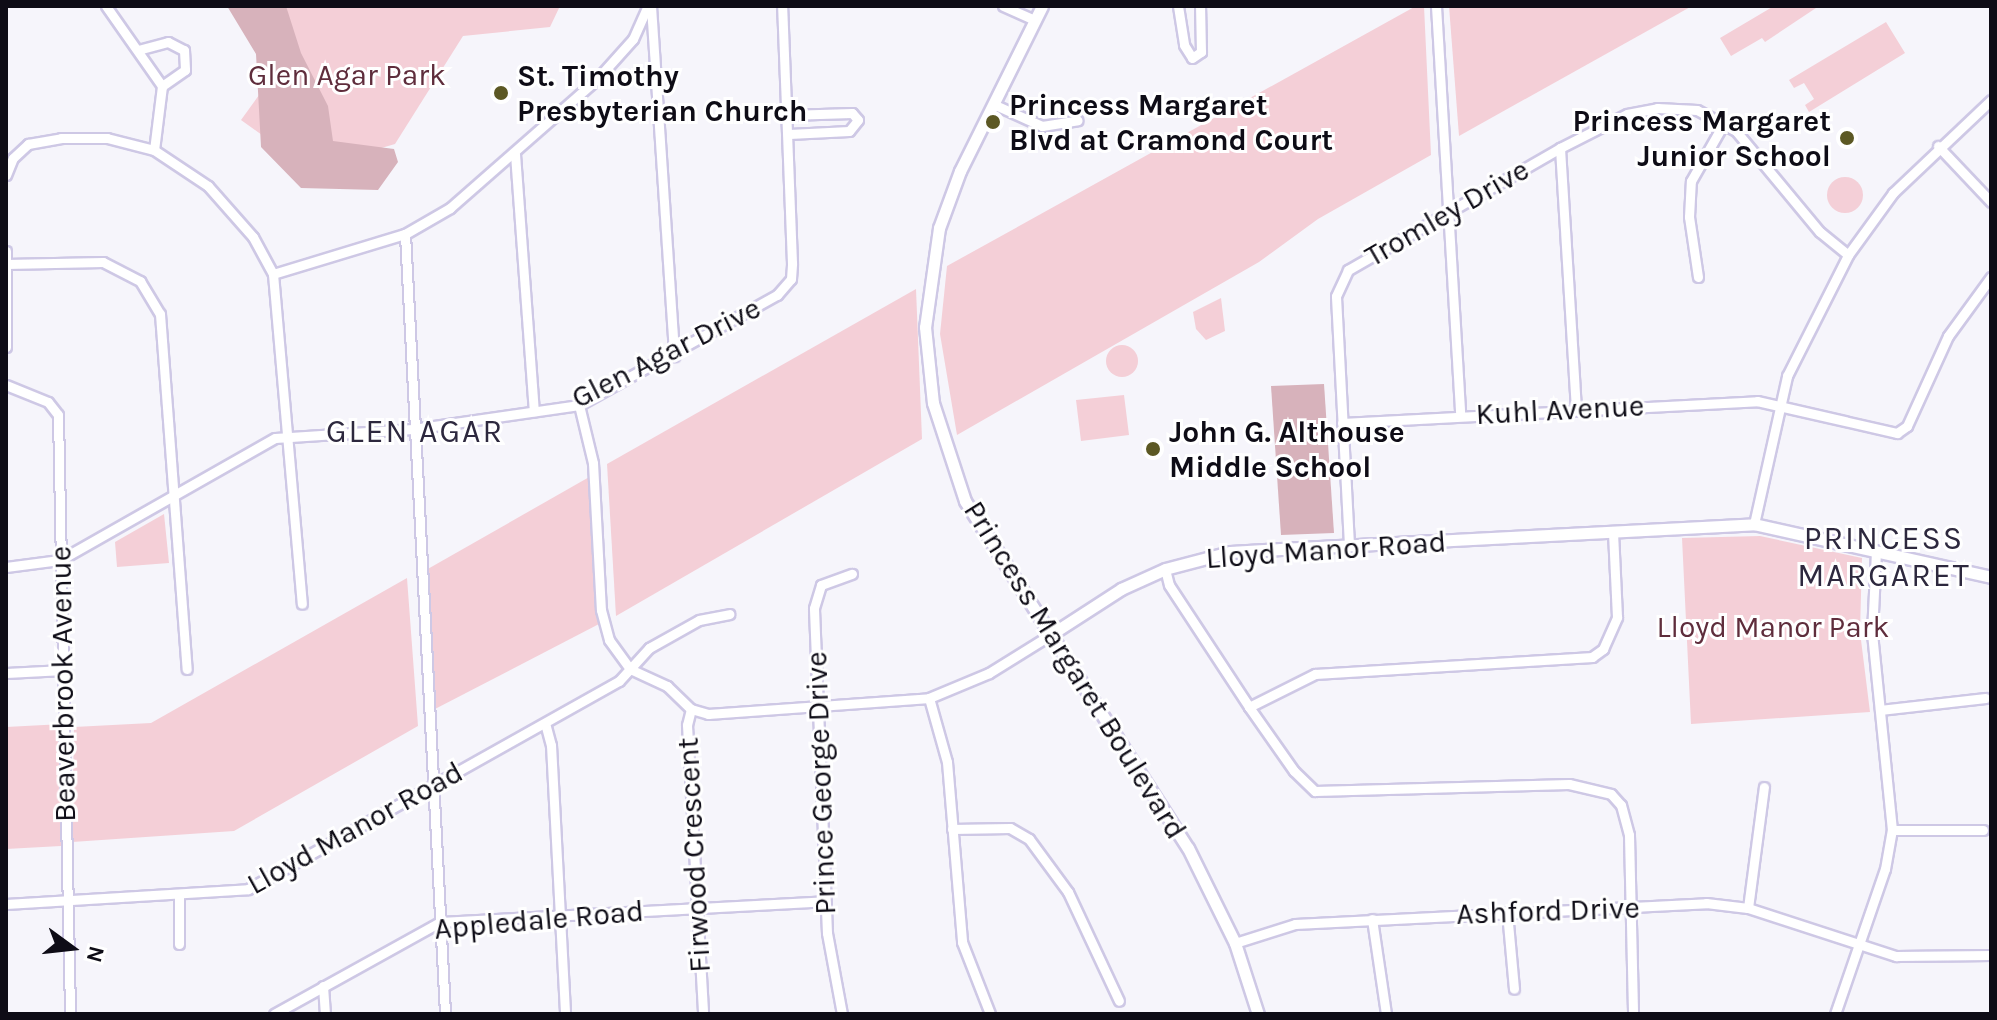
<!DOCTYPE html>
<style>
body{margin:0}
#map{position:relative;width:1997px;height:1020px;overflow:hidden;background:#f6f5fb;font-family:Karla,sans-serif}
div>[style]{position:absolute}
.green>*{inset:0;background:#f4cfd7}
.round{border-radius:50%}
.forest>*{inset:0;background:#d7b2bb}
.roads{filter:drop-shadow(2px 0 #cec8e5) drop-shadow(-2px 0 #cec8e5) drop-shadow(0 2px #cec8e5) drop-shadow(0 -2px #cec8e5)}
.minor>*{height:9px;margin:-4.5px;padding:0 4.5px;transform-origin:4.5px;border-radius:4.5px;background:#fff}
.tertiary>*{height:11px;margin:-5.5px;padding:0 5.5px;transform-origin:5.5px;border-radius:5.5px;background:#fff}
.dots>*{width:22px;height:22px;translate:-50% -50%;box-sizing:border-box;border:4px solid #fff;border-radius:50%}
span{translate:-50% -50%;white-space:nowrap;text-align:center;line-height:1.15;-webkit-text-stroke:6px #fff;paint-order:stroke}
.park-label{font-size:30px;color:#5f2d3c}
.poi-label{font-size:30px;color:#0e0c16;font-weight:700}
.left{translate:0 -50%;text-align:left}
.right{translate:-100% -50%;text-align:right}
.street-label{font-size:30px;color:#0e0c16}
.neighbourhood-label{font-size:32px;color:#2d283e;letter-spacing:2px}
.frame{position:absolute;inset:0;border:8px solid #0e0c16;pointer-events:none}
.north{position:absolute;left:32px;top:908px;width:80px;height:80px;-webkit-text-stroke:6px #fff;paint-order:stroke;rotate:105deg;font-size:22px;font-weight:700;line-height:32px;text-align:center;color:#0e0c16}
.north::after{content:'';display:block;margin:auto;width:28px;height:36px;background:#0e0c16;clip-path:polygon(50% 0,100% 100%,50% 72%,0 100%)}
</style>
<div id="map">
<div class="green">
<div style="clip-path:polygon(251px 6px,560px 6px,550px 27px,463px 36px,395px 144px,309px 169px,241px 120px,264px 88px)"></div>
<div style="clip-path:polygon(1416px 6px,1424px 6px,1431px 155px,1318px 219px,1259px 262px,957px 435px,940px 334px,947px 266px)"></div>
<div style="clip-path:polygon(1449px 6px,1692px 6px,1459px 136px)"></div>
<div style="clip-path:polygon(1774px 6px,1819px 6px,1765px 42px,1762px 38px,1731px 56px,1720px 38px)"></div>
<div style="clip-path:polygon(1886px 22px,1905px 53px,1809px 112px,1805px 105px,1814px 99px,1804px 83px,1794px 88px,1789px 80px)"></div>
<div class="round" style="left:1827px;top:177px;width:36px;height:36px"></div>
<div style="clip-path:polygon(916px 289px,922px 439px,616px 616px,607px 464px)"></div>
<div style="clip-path:polygon(1221px 298px,1225px 331px,1206px 340px,1196px 329px,1193px 312px)"></div>
<div class="round" style="left:1106px;top:345px;width:32px;height:32px"></div>
<div style="clip-path:polygon(1124px 395px,1129px 435px,1081px 441px,1076px 400px)"></div>
<div style="clip-path:polygon(591px 476px,599px 624px,435px 709px,426px 570px)"></div>
<div style="clip-path:polygon(164px 514px,169px 563px,117px 567px,115px 542px)"></div>
<div style="clip-path:polygon(1760px 536px,1862px 558px,1860px 632px,1870px 712px,1691px 724px,1682px 538px)"></div>
<div style="clip-path:polygon(407px 578px,418px 726px,234px 831px,72px 842px,74px 727px,151px 723px)"></div>
<div style="clip-path:polygon(63px 724px,61px 846px,6px 849px,6px 727px)"></div>
</div>
<div class="forest">
<div style="clip-path:polygon(227px 6px,286px 6px,301px 53px,328px 106px,333px 141px,394px 149px,398px 162px,378px 190px,301px 188px,261px 147px,256px 54px)"></div>
<div style="clip-path:polygon(1324px 384px,1334px 533px,1281px 535px,1271px 386px)"></div>
</div>
<div class="roads">
<div class="minor">
<div style="left:106px;top:6px;width:98px;rotate:55deg"></div>
<div style="left:162px;top:86px;width:64px;rotate:97.1deg"></div>
<div style="left:651px;top:6px;width:351px;rotate:86.2deg"></div>
<div style="left:1003px;top:6px;width:35px;rotate:24deg"></div>
<div style="left:1178px;top:6px;width:39px;rotate:81deg"></div>
<div style="left:1184px;top:45px;width:15px;rotate:58deg"></div>
<div style="left:1192px;top:58px;width:11px;rotate:-34deg"></div>
<div style="left:1201px;top:52px;width:46px;rotate:-91.2deg"></div>
<div style="left:1436px;top:6px;width:410px;rotate:86.6deg"></div>
<div style="left:138px;top:50px;width:31px;rotate:-15deg"></div>
<div style="left:168px;top:42px;width:18px;rotate:27deg"></div>
<div style="left:184px;top:50px;width:20px;rotate:87deg"></div>
<div style="left:185px;top:70px;width:28px;rotate:145deg"></div>
<div style="left:993px;top:104px;width:54px;rotate:24.2deg"></div>
<div style="left:1042px;top:126px;width:36px;rotate:-9deg"></div>
<div style="left:787px;top:115px;width:65px;rotate:-1.8deg"></div>
<div style="left:852px;top:113px;width:9px;rotate:49deg"></div>
<div style="left:858px;top:120px;width:14px;rotate:129deg"></div>
<div style="left:849px;top:131px;width:60px;rotate:177.1deg"></div>
<div style="left:1938px;top:146px;width:77px;rotate:46.6deg"></div>
<div style="left:1560px;top:148px;width:261px;rotate:86.5deg"></div>
<div style="left:515px;top:154px;width:258px;rotate:85.8deg"></div>
<div style="left:6px;top:175px;width:18px;rotate:-68deg"></div>
<div style="left:13px;top:158px;width:21px;rotate:-43deg"></div>
<div style="left:28px;top:144px;width:34px;rotate:-10deg"></div>
<div style="left:61px;top:138px;width:46px"></div>
<div style="left:107px;top:138px;width:49px;rotate:14.3deg"></div>
<div style="left:154px;top:150px;width:65px;rotate:33.7deg"></div>
<div style="left:208px;top:186px;width:68px;rotate:48.6deg"></div>
<div style="left:253px;top:237px;width:42px;rotate:61.6deg"></div>
<div style="left:273px;top:274px;width:138px;rotate:-16.9deg"></div>
<div style="left:405px;top:234px;width:52px;rotate:-30deg"></div>
<div style="left:450px;top:208px;width:197px;rotate:-41.3deg"></div>
<div style="left:598px;top:78px;width:52px;rotate:-48.1deg"></div>
<div style="left:633px;top:39px;width:36px;rotate:-66deg"></div>
<div style="left:405px;top:234px;width:781px;rotate:87.06deg"></div>
<div style="left:6px;top:251px;width:96px;rotate:90deg"></div>
<div style="left:6px;top:264px;width:97px;rotate:-1.2deg"></div>
<div style="left:103px;top:262px;width:42px;rotate:27.2deg"></div>
<div style="left:140px;top:281px;width:39px;rotate:59deg"></div>
<div style="left:160px;top:314px;width:356px;rotate:85.7deg"></div>
<div style="left:273px;top:274px;width:331px;rotate:85deg"></div>
<div style="left:1698px;top:277px;width:61px;rotate:-98.5deg"></div>
<div style="left:1689px;top:217px;width:36px;rotate:-87deg"></div>
<div style="left:1691px;top:181px;width:67px;rotate:-60.4deg"></div>
<div style="left:6px;top:385px;width:45px;rotate:22deg"></div>
<div style="left:48px;top:402px;width:16px;rotate:52deg"></div>
<div style="left:58px;top:415px;width:599px;rotate:88.85deg"></div>
<div style="left:579px;top:405px;width:60px;rotate:76.4deg"></div>
<div style="left:593px;top:463px;width:147px;rotate:86.9deg"></div>
<div style="left:601px;top:610px;width:31px;rotate:75deg"></div>
<div style="left:609px;top:640px;width:36px;rotate:54deg"></div>
<div style="left:630px;top:669px;width:41px;rotate:24.7deg"></div>
<div style="left:667px;top:686px;width:33px;rotate:44deg"></div>
<div style="left:691px;top:709px;width:18px;rotate:16deg"></div>
<div style="left:708px;top:714px;width:222px;rotate:-4.1deg"></div>
<div style="left:929px;top:698px;width:65px;rotate:-22.6deg"></div>
<div style="left:989px;top:673px;width:72px;rotate:-31.9deg"></div>
<div style="left:1342px;top:423px;width:416px;rotate:-3deg"></div>
<div style="left:1757px;top:401px;width:144px;rotate:12.9deg"></div>
<div style="left:1897px;top:433px;width:12px;rotate:-35deg"></div>
<div style="left:1907px;top:426px;width:99px;rotate:-65.5deg"></div>
<div style="left:1948px;top:336px;width:73px;rotate:-53.9deg"></div>
<div style="left:1754px;top:524px;width:152px;rotate:-77.4deg"></div>
<div style="left:1787px;top:376px;width:136px;rotate:-63.2deg"></div>
<div style="left:1848px;top:255px;width:77px;rotate:-54deg"></div>
<div style="left:1893px;top:193px;width:135px;rotate:-43.5deg"></div>
<div style="left:1349px;top:545px;width:249px;rotate:-93deg"></div>
<div style="left:1336px;top:296px;width:29px;rotate:-65deg"></div>
<div style="left:1348px;top:270px;width:245px;rotate:-29.9deg"></div>
<div style="left:1560px;top:148px;width:75px;rotate:-26.9deg"></div>
<div style="left:1627px;top:114px;width:31px;rotate:-11deg"></div>
<div style="left:1657px;top:108px;width:40px;rotate:2.9deg"></div>
<div style="left:1697px;top:110px;width:44px;rotate:28.3deg"></div>
<div style="left:1736px;top:131px;width:131px;rotate:50.3deg"></div>
<div style="left:1820px;top:232px;width:36px;rotate:39deg"></div>
<div style="left:6px;top:567px;width:54px;rotate:-7.4deg"></div>
<div style="left:60px;top:560px;width:247px;rotate:-29.6deg"></div>
<div style="left:275px;top:438px;width:138px;rotate:-3.7deg"></div>
<div style="left:413px;top:429px;width:168px;rotate:-8.2deg"></div>
<div style="left:579px;top:405px;width:227px;rotate:-29.1deg"></div>
<div style="left:777px;top:295px;width:21px;rotate:-49deg"></div>
<div style="left:791px;top:279px;width:16px;rotate:-86deg"></div>
<div style="left:792px;top:263px;width:257px;rotate:-92.2deg"></div>
<div style="left:1165px;top:569px;width:16px;rotate:76deg"></div>
<div style="left:1169px;top:585px;width:146px;rotate:56.7deg"></div>
<div style="left:1249px;top:707px;width:78px;rotate:54.9deg"></div>
<div style="left:1294px;top:771px;width:29px;rotate:44deg"></div>
<div style="left:1315px;top:791px;width:254px;rotate:-1.6deg"></div>
<div style="left:1569px;top:784px;width:43px;rotate:13.4deg"></div>
<div style="left:1611px;top:794px;width:15px;rotate:48deg"></div>
<div style="left:1621px;top:805px;width:31px;rotate:75deg"></div>
<div style="left:1629px;top:835px;width:179px;rotate:88.7deg"></div>
<div style="left:6px;top:673px;width:58px;rotate:-3deg"></div>
<div style="left:929px;top:698px;width:66px;rotate:74.3deg"></div>
<div style="left:947px;top:762px;width:181px;rotate:85.2deg"></div>
<div style="left:962px;top:942px;width:77px;rotate:68.7deg"></div>
<div style="left:1249px;top:707px;width:74px;rotate:-26.6deg"></div>
<div style="left:1315px;top:674px;width:278px;rotate:-3.5deg"></div>
<div style="left:1592px;top:657px;width:14px;rotate:-36deg"></div>
<div style="left:1603px;top:649px;width:35px;rotate:-66deg"></div>
<div style="left:1617px;top:617px;width:85px;rotate:-92.7deg"></div>
<div style="left:691px;top:709px;width:16px;rotate:104deg"></div>
<div style="left:687px;top:725px;width:289px;rotate:86.8deg"></div>
<div style="left:1880px;top:710px;width:106px;rotate:-6.5deg"></div>
<div style="left:545px;top:723px;width:23px;rotate:75deg"></div>
<div style="left:551px;top:745px;width:269px;rotate:87deg"></div>
<div style="left:952px;top:829px;width:58px;rotate:-1deg"></div>
<div style="left:1010px;top:828px;width:22px;rotate:30deg"></div>
<div style="left:1029px;top:839px;width:66px;rotate:53.7deg"></div>
<div style="left:1068px;top:892px;width:120px;rotate:64.9deg"></div>
<div style="left:1892px;top:830px;width:91px"></div>
<div style="left:6px;top:904px;width:242px;rotate:-3.5deg"></div>
<div style="left:248px;top:889px;width:425px;rotate:-29.3deg"></div>
<div style="left:619px;top:681px;width:45px;rotate:-47.7deg"></div>
<div style="left:649px;top:648px;width:57px;rotate:-29.2deg"></div>
<div style="left:699px;top:620px;width:31px;rotate:-11deg"></div>
<div style="left:1748px;top:908px;width:122px;rotate:-82.5deg"></div>
<div style="left:1507px;top:912px;width:77px;rotate:84.8deg"></div>
<div style="left:1372px;top:919px;width:96px;rotate:81.6deg"></div>
<div style="left:1235px;top:943px;width:63px;rotate:-17.6deg"></div>
<div style="left:1295px;top:924px;width:412px;rotate:-2.9deg"></div>
<div style="left:1706px;top:903px;width:42px;rotate:6.8deg"></div>
<div style="left:1748px;top:908px;width:156px;rotate:18deg"></div>
<div style="left:1896px;top:956px;width:95px;rotate:-0.6deg"></div>
<div style="left:179px;top:944px;width:47px;rotate:-90deg"></div>
<div style="left:323px;top:986px;width:28px;rotate:86deg"></div>
<div style="left:274px;top:1014px;width:190px;rotate:-29deg"></div>
<div style="left:440px;top:922px;width:386px;rotate:-3.1deg"></div>
<div style="left:842px;top:1014px;width:82px;rotate:-100.5deg"></div>
<div style="left:827px;top:933px;width:325px;rotate:-92.3deg"></div>
<div style="left:814px;top:608px;width:24px;rotate:-73deg"></div>
<div style="left:821px;top:585px;width:33px;rotate:-20deg"></div>
<div style="left:1835px;top:1014px;width:153px;rotate:-71deg"></div>
<div style="left:1885px;top:869px;width:40px;rotate:-80deg"></div>
<div style="left:1892px;top:830px;width:198px;rotate:-95.8deg"></div>
<div style="left:1872px;top:633px;width:82px;rotate:-87.2deg"></div>
</div>
<div class="tertiary">
<div style="left:1042px;top:6px;width:184px;rotate:116.4deg"></div>
<div style="left:960px;top:171px;width:61px;rotate:110.2deg"></div>
<div style="left:939px;top:228px;width:100px;rotate:98deg"></div>
<div style="left:925px;top:327px;width:76px;rotate:84deg"></div>
<div style="left:933px;top:403px;width:103px;rotate:71.9deg"></div>
<div style="left:965px;top:501px;width:412px;rotate:57.3deg"></div>
<div style="left:1188px;top:848px;width:106px;rotate:63.7deg"></div>
<div style="left:1235px;top:943px;width:75px;rotate:72.1deg"></div>
<div style="left:1050px;top:635px;width:85px;rotate:-32.9deg"></div>
<div style="left:1121px;top:589px;width:48px;rotate:-24.4deg"></div>
<div style="left:1165px;top:569px;width:67px;rotate:-14.7deg"></div>
<div style="left:1230px;top:552px;width:51px;rotate:-3.4deg"></div>
<div style="left:1281px;top:549px;width:474px;rotate:-3deg"></div>
<div style="left:1754px;top:524px;width:243px;rotate:12.6deg"></div>
</div>
</div>
<div class="dots">
<div style="left:501px;top:93px;background:#5c5824"></div>
<div style="left:993px;top:122px;background:#5c5824"></div>
<div style="left:1847px;top:138px;background:#5c5824"></div>
<div style="left:1153px;top:449px;background:#5c5824"></div>
</div>
<div class="park-label">
<span style="left:347px;top:75px">Glen Agar Park</span>
<span style="left:1773px;top:627px">Lloyd Manor Park</span>
</div>
<div class="poi-label">
<span class="left" style="left:517px;top:93px">St. Timothy<br>Presbyterian Church</span>
<span class="left" style="left:1009px;top:122px">Princess Margaret<br>Blvd at Cramond Court</span>
<span class="right" style="left:1831px;top:138px">Princess Margaret<br>Junior School</span>
<span class="left" style="left:1169px;top:449px">John G. Althouse<br>Middle School</span>
</div>
<div class="street-label">
<span style="left:1447px;top:213px;rotate:-30deg">Tromley Drive</span>
<span style="left:666px;top:353px;rotate:-27deg">Glen Agar Drive</span>
<span style="left:1560px;top:410px;rotate:-3deg">Kuhl Avenue</span>
<span style="left:1326px;top:550px;rotate:-4deg">Lloyd Manor Road</span>
<span style="left:1075px;top:670px;rotate:58deg">Princess Margaret Boulevard</span>
<span style="left:63px;top:684px;rotate:-91deg">Beaverbrook Avenue</span>
<span style="left:821px;top:783px;rotate:-92deg">Prince George Drive</span>
<span style="left:355px;top:828px;rotate:-29deg">Lloyd Manor Road</span>
<span style="left:694px;top:855px;rotate:-93deg">Firwood Crescent</span>
<span style="left:1548px;top:911px;rotate:-2deg">Ashford Drive</span>
<span style="left:539px;top:920px;rotate:-5deg">Appledale Road</span>
</div>
<div class="neighbourhood-label">
<span style="left:415px;top:432px">GLEN AGAR</span>
<span style="left:1884px;top:558px">PRINCESS<br>MARGARET</span>
</div>
<div class="frame"></div>
<div class="north">N</div>
</div>
